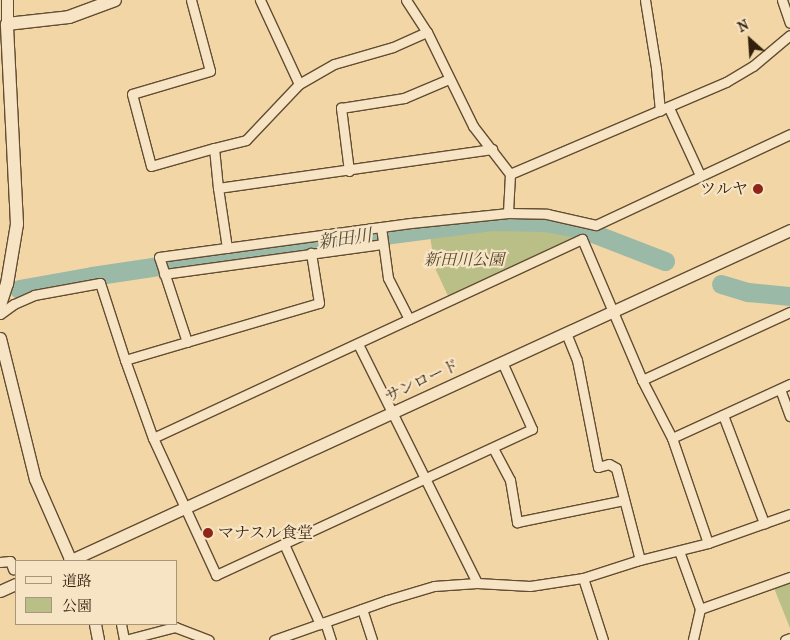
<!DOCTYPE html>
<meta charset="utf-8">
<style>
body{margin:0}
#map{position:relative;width:790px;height:640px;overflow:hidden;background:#f2d6a6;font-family:"IM FELL French Canon","Noto Serif JP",serif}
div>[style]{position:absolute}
.green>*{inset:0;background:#babe87}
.river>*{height:19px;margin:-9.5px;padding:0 9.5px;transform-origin:9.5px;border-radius:9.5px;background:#9bb9a7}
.roads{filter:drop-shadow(1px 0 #624d32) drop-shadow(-1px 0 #624d32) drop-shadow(0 1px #624d32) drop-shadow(0 -1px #624d32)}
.minor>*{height:9px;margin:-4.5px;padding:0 4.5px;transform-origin:4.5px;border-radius:4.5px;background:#f7e4c5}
.tertiary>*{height:11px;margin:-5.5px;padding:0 5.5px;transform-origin:5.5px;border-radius:5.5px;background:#f7e4c5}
.secondary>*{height:12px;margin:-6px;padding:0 6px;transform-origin:6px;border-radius:6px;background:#f7e4c5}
.dots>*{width:14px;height:14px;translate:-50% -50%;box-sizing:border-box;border:2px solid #f7e4c5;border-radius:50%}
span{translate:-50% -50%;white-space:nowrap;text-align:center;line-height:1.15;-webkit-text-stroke:4.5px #f7e4c5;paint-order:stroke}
.poi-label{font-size:16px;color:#321f0b}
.right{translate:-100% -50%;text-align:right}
.left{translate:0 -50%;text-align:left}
.park-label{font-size:16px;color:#54472a;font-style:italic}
.street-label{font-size:16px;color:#321f0b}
.water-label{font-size:18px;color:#524d3a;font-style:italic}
.legend{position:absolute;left:15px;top:560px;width:162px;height:65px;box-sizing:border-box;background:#f7e4c5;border:1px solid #a8957b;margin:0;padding:6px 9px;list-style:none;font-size:15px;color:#321f0b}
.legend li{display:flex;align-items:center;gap:10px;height:25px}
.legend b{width:25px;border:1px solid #a8957b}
.north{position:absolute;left:725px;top:15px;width:50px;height:50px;-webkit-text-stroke:4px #f7e4c5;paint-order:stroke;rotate:334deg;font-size:14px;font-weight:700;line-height:20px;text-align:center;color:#321f0b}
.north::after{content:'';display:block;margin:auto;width:18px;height:22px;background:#321f0b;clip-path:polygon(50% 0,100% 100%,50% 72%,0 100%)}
</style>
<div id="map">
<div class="green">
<div style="clip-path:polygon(536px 228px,584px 236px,449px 298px,435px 268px,430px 236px,485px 229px)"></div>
<div style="clip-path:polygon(790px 582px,790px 628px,774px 588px)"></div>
</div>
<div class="river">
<div style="left:721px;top:284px;width:28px;rotate:17deg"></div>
<div style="left:748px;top:292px;width:42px;rotate:5.4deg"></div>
<div style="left:19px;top:289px;width:74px;rotate:-10.1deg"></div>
<div style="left:92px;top:276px;width:156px;rotate:-8.5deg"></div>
<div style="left:246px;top:253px;width:247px;rotate:-7.4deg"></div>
<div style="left:491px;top:221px;width:53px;rotate:1.1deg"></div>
<div style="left:544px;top:222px;width:39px;rotate:10deg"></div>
<div style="left:582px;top:229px;width:89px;rotate:21.1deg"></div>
</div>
<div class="roads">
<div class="minor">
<div style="left:191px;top:0;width:73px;rotate:75deg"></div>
<div style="left:210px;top:71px;width:81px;rotate:163.6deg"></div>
<div style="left:132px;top:94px;width:74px;rotate:75.2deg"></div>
<div style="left:151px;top:166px;width:66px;rotate:-15.9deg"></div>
<div style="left:214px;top:148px;width:40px;rotate:84.3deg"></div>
<div style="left:406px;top:0;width:38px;rotate:57deg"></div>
<div style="left:427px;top:32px;width:105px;rotate:63.9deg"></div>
<div style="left:473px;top:126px;width:61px;rotate:52.4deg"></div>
<div style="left:510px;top:174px;width:39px;rotate:93deg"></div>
<div style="left:645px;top:0;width:69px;rotate:80.8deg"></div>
<div style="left:656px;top:68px;width:43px;rotate:84.7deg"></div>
<div style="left:782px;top:0;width:24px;rotate:71deg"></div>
<div style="left:299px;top:84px;width:40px;rotate:-29.7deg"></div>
<div style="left:334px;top:64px;width:61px;rotate:-16.1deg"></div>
<div style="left:393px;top:47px;width:37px;rotate:-24deg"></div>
<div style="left:669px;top:108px;width:74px;rotate:65.2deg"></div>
<div style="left:214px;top:148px;width:33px;rotate:-14deg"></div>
<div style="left:246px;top:140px;width:77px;rotate:-46.6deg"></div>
<div style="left:299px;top:84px;width:93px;rotate:-114.9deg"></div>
<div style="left:349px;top:171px;width:64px;rotate:-97.2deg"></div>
<div style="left:341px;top:108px;width:64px;rotate:-9deg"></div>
<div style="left:404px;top:98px;width:49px;rotate:-22.9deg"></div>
<div style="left:510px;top:174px;width:235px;rotate:-23.1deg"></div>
<div style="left:726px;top:82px;width:31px;rotate:-31deg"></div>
<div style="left:753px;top:66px;width:48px;rotate:-40deg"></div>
<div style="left:381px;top:227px;width:51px;rotate:82.2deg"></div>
<div style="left:388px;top:278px;width:46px;rotate:62.9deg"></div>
<div style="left:227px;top:248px;width:61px;rotate:-98.5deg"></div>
<div style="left:218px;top:188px;width:277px;rotate:-8.1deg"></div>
<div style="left:164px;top:274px;width:221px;rotate:-7.8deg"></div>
<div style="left:0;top:314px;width:17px;rotate:-36deg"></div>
<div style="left:14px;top:304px;width:22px;rotate:-24deg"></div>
<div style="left:34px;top:295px;width:67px;rotate:-10.3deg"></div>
<div style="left:100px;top:283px;width:81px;rotate:72deg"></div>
<div style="left:125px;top:360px;width:83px;rotate:70.3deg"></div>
<div style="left:153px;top:438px;width:151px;rotate:65.3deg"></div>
<div style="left:216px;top:575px;width:348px;rotate:-24.8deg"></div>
<div style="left:532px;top:429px;width:73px;rotate:-114.1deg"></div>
<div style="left:566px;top:333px;width:29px;rotate:68deg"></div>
<div style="left:577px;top:360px;width:109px;rotate:78.9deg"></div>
<div style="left:598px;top:467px;width:11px;rotate:-15deg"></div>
<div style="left:609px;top:464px;width:8px;rotate:30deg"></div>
<div style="left:616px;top:468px;width:95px;rotate:75.4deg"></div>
<div style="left:187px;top:342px;width:89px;rotate:-108.2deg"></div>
<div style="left:159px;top:257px;width:254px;rotate:-7.7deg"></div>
<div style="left:411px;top:223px;width:98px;rotate:-5.9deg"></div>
<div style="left:508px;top:213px;width:39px;rotate:1deg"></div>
<div style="left:547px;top:214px;width:50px;rotate:12.7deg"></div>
<div style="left:596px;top:225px;width:214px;rotate:-25.1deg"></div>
<div style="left:358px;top:344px;width:267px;rotate:63.5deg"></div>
<div style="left:125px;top:360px;width:202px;rotate:-16.4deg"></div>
<div style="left:319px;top:303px;width:51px;rotate:-99.1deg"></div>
<div style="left:642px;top:380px;width:163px;rotate:-24.7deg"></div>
<div style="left:780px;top:389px;width:29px;rotate:70deg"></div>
<div style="left:723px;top:415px;width:116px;rotate:69.2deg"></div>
<div style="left:153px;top:438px;width:473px;rotate:-24.9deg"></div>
<div style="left:582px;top:239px;width:153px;rotate:66.9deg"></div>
<div style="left:642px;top:380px;width:65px;rotate:62.7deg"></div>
<div style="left:672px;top:438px;width:111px;rotate:71.1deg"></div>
<div style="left:672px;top:438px;width:130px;rotate:-24.6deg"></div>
<div style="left:493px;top:448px;width:36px;rotate:62deg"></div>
<div style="left:510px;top:480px;width:43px;rotate:80.5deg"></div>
<div style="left:517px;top:522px;width:109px;rotate:-11.6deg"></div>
<div style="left:284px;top:544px;width:88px;rotate:65.8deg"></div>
<div style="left:679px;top:551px;width:62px;rotate:70.1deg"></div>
<div style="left:700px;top:609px;width:32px;rotate:103deg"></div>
<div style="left:0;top:562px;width:10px;rotate:-6deg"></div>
<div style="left:10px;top:561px;width:9px;rotate:69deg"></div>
<div style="left:583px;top:578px;width:65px;rotate:72.1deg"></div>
<div style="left:362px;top:609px;width:33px;rotate:72deg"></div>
<div style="left:700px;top:609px;width:96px;rotate:-19.6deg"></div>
<div style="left:325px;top:622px;width:19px;rotate:72deg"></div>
<div style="left:121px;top:624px;width:16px;rotate:79deg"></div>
<div style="left:125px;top:640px;width:52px;rotate:-14.6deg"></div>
<div style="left:175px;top:627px;width:36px;rotate:21deg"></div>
<div style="left:274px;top:640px;width:120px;rotate:-19.5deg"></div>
<div style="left:387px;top:600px;width:49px;rotate:-16.6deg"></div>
<div style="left:434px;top:586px;width:43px;rotate:-4deg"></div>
<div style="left:477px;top:583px;width:53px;rotate:3.2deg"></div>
<div style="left:530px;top:586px;width:54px;rotate:-8.6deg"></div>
<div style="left:583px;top:578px;width:56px;rotate:-17.8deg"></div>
<div style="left:636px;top:561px;width:74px;rotate:-14deg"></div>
<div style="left:708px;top:543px;width:87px;rotate:-19.5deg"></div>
<div style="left:785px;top:640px;width:5px;rotate:-22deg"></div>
</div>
<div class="tertiary">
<div style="left:7px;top:0;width:24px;rotate:90deg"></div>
<div style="left:0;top:338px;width:145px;rotate:76.1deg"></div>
<div style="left:35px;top:479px;width:90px;rotate:66.3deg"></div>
<div style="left:69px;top:561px;width:793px;rotate:-24.66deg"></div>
<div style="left:0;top:591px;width:17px;rotate:-24deg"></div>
<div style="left:95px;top:624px;width:16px;rotate:79deg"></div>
</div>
<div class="secondary">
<div style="left:0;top:305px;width:22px;rotate:-72deg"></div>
<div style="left:7px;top:284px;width:61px;rotate:-80.5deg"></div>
<div style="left:17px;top:224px;width:200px;rotate:-92.9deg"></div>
<div style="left:7px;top:24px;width:62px;rotate:-6.4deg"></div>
<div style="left:69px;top:17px;width:49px;rotate:-20.3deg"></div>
</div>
</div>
<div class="dots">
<div style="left:758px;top:189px;background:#8f2418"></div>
<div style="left:208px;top:533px;background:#8f2418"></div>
</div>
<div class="poi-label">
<span class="right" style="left:748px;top:189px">ツルヤ</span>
<span class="left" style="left:218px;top:533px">マナスル食堂</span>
</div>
<div class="park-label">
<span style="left:464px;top:260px">新田川公園</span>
</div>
<div class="street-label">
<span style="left:422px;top:381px;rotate:-25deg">サンロード</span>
</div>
<div class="water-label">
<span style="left:345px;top:240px;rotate:-8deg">新田川</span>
</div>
<ul class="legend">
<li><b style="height:6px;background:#f7e4c5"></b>道路</li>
<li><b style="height:14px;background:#babe87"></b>公園</li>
</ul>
<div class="north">N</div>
</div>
